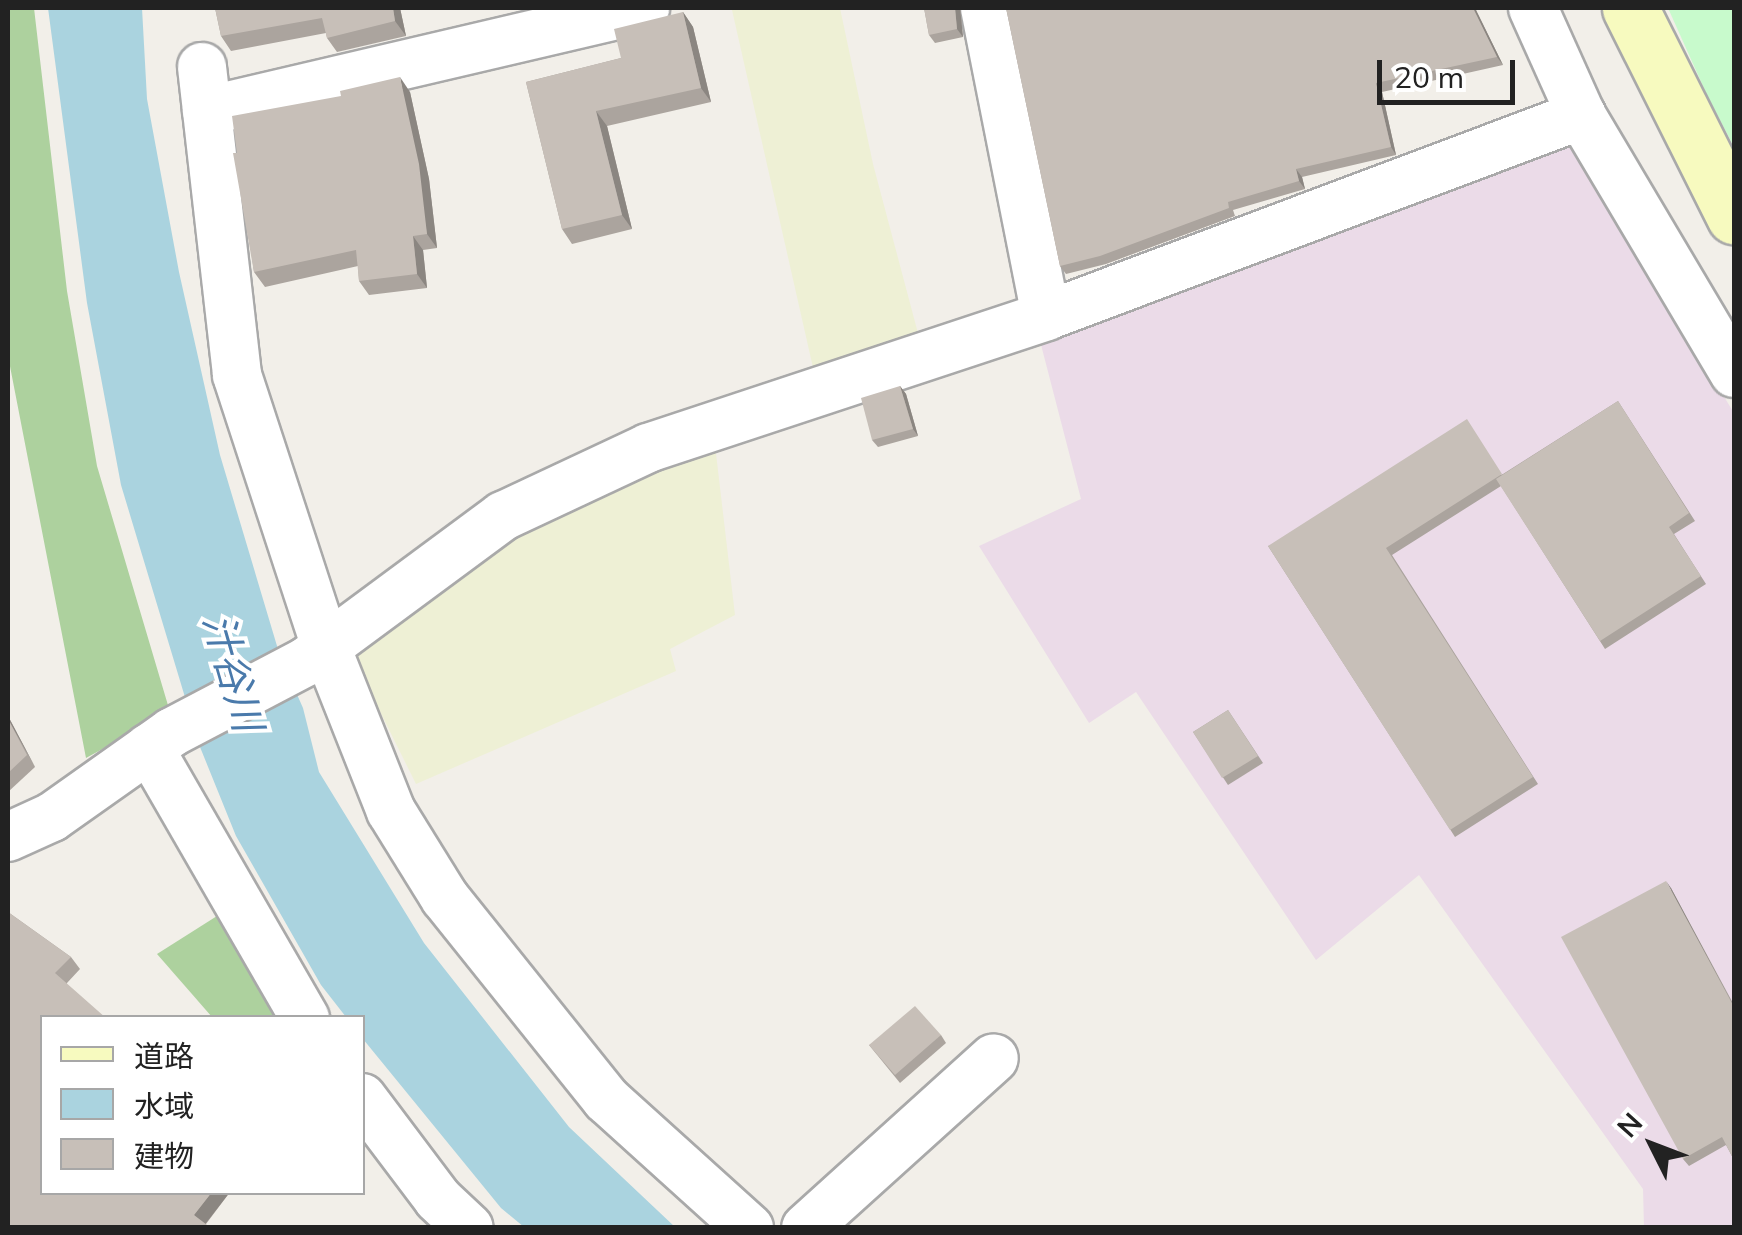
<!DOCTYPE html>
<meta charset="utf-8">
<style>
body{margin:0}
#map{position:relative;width:1742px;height:1235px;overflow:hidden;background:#f2efe9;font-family:Mulish,"Noto Sans JP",sans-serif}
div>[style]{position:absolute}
.industrial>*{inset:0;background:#ebdbe8}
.farmland>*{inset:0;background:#eef0d5}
.forest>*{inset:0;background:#add19e}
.park>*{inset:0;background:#c8facc}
.water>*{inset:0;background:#aad3df}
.roads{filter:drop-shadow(2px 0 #a9a9a9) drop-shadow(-2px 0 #a9a9a9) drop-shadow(0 2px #a9a9a9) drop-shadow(0 -2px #a9a9a9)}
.street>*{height:48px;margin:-24px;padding:0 24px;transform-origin:24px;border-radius:24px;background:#fff}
.secondary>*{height:55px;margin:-27.5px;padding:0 27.5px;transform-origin:27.5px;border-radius:27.5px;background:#f7fabf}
.wall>*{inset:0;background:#aba49e}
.shaded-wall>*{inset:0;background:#8b8681}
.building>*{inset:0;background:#c7bfb8}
span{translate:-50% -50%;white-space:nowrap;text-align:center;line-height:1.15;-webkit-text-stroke:8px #fff;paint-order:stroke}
.water-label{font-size:40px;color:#4a7aab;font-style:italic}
.frame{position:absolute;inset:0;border:10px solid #222;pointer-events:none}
.legend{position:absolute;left:40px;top:1015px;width:325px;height:180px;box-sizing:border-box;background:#fff;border:2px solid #a7a7a7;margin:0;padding:12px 18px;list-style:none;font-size:30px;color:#222}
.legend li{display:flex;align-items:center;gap:20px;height:50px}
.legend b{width:50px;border:2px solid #a7a7a7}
.north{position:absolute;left:1602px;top:1095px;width:100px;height:100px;-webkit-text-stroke:8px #fff;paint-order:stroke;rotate:312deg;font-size:28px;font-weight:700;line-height:40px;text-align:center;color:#222}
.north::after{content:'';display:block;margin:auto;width:35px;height:45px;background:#222;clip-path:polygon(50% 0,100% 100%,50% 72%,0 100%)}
.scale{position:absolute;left:1377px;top:60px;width:138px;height:45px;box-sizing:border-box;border:5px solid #222;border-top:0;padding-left:12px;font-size:30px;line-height:35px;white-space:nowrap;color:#222;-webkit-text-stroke:8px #fff;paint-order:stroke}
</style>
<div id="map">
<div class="industrial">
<div style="clip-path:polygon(1564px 135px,1734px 413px,1734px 1227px,1644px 1227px,1643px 1189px,1419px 875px,1316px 960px,1136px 692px,1089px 723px,979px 546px,1081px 499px,1039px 337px)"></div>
</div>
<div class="farmland">
<div style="clip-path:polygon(743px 8px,840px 8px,873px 164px,919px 337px,814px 372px,732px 10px)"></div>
<div style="clip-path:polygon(715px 445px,735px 615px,670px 649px,676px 671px,416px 784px,350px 651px,534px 520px)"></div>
</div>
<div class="forest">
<div style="clip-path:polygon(8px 8px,34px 8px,67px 291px,97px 466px,170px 712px,86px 758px,8px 356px)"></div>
<div style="clip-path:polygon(217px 916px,284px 1017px,212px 1017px,157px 954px)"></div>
</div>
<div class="park">
<div style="clip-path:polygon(1668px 8px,1734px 8px,1734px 147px,1707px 95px)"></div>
</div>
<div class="water">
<div style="clip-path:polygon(48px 8px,142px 8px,147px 99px,179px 272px,220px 455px,280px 656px,303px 708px,319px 772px,424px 943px,569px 1127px,675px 1227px,524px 1227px,501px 1208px,363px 1039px,362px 1018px,346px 1017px,321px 985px,236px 836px,200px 747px,121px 485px,87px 303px)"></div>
</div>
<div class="roads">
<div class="street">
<div style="left:985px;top:8px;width:314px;rotate:78.8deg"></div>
<div style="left:1533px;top:8px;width:117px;rotate:65.8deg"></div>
<div style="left:1581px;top:115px;width:300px;rotate:59.3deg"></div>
<div style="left:202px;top:67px;width:310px;rotate:83.5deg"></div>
<div style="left:237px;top:375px;width:286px;rotate:71.9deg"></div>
<div style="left:326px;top:647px;width:176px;rotate:68.4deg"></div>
<div style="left:391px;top:811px;width:102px;rotate:58.2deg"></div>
<div style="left:445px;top:898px;width:258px;rotate:51.3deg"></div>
<div style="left:606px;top:1099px;width:193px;rotate:42.1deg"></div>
<div style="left:207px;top:111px;width:450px;rotate:-13.2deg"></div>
<div style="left:149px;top:748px;width:312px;rotate:60deg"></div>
<div style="left:8px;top:837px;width:48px;rotate:-24.4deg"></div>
<div style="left:52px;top:817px;width:147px;rotate:-35.3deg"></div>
<div style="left:172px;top:732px;width:153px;rotate:-27.7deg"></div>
<div style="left:307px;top:661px;width:244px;rotate:-36.5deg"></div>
<div style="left:503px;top:516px;width:160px;rotate:-25.1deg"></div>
<div style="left:648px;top:448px;width:419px;rotate:-18.3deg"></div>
<div style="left:1046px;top:316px;width:572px;rotate:-20.59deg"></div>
<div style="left:362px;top:1098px;width:126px;rotate:53deg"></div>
<div style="left:438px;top:1199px;width:42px;rotate:43.1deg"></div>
<div style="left:806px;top:1228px;width:253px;rotate:-42.1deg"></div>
</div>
<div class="secondary">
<div style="left:1630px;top:8px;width:233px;rotate:63.4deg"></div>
</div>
</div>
<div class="wall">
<div style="clip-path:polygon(215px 8px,400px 8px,406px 36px,337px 52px,327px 38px,326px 33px,231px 51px,221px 36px)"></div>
<div style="clip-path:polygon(924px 8px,960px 8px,963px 37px,935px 43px,929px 35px)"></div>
<div style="clip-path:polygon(1006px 8px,1475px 8px,1503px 65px,1382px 92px,1396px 155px,1302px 177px,1305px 189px,1233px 210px,1235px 216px,1106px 264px,1066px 274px,1060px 266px)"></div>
<div style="clip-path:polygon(683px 12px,693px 27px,711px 102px,607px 126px,632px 229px,572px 244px,562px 229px,526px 82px,621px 58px)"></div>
<div style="clip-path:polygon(410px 92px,429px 179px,437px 248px,423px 250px,427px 288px,369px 295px,359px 281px,358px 266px,265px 287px,254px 272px,237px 153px)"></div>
<div style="clip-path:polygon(900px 386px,906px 394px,918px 436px,878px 447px,872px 440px)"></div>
<div style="clip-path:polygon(1618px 401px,1695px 521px,1674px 534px,1706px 584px,1605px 649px,1501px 486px,1392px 555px,1538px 784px,1455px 837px,1268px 546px,1503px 474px)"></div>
<div style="clip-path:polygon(1228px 710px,1263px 763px,1228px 785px,1193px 732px)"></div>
<div style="clip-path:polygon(8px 716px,35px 767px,8px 792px)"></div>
<div style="clip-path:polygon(1671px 888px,1734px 1005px,1734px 1160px,1726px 1145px,1689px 1166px,1683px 1159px)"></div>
<div style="clip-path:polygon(8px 912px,71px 957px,80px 969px,67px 983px,42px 1192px,230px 1192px,206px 1224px,8px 1228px)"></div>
<div style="clip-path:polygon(941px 1035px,946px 1043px,900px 1083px,869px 1045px)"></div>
</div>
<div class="shaded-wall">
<div style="clip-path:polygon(393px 8px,400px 8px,406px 36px,395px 21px)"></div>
<div style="clip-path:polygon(955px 8px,960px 8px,963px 37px,957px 29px)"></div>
<div style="clip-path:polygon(1473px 8px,1475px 8px,1503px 65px,1497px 57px)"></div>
<div style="clip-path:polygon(683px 12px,693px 27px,711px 102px,701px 88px)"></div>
<div style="clip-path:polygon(400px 77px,410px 92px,429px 179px,437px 248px,427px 234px)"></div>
<div style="clip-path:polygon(1376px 83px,1382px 92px,1396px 155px,1391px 147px)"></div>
<div style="clip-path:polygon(596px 111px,607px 126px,632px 229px,622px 215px)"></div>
<div style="clip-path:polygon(1296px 169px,1302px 177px,1305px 189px,1299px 181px)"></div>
<div style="clip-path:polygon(413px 236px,423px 250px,427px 288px,417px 274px)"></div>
<div style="clip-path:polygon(900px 386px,906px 394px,918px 436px,913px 429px)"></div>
<div style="clip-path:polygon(8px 716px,35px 767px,8px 719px)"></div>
<div style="clip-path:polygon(1666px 881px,1671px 888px,1734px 1007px)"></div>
<div style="clip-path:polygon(212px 1192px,230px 1192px,203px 1227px,194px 1215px)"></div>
</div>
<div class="building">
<div style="clip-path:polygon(215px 8px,393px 8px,395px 21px,327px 38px,322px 18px,221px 36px)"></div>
<div style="clip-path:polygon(924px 8px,955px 8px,957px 29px,929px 35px)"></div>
<div style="clip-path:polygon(1006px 8px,1473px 8px,1497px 57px,1376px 83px,1391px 147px,1296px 169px,1299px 181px,1228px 202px,1229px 208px,1100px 256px,1060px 266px)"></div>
<div style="clip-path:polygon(683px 12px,701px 88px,596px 111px,622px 215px,562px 229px,526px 82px,621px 58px,614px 29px)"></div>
<div style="clip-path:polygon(400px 77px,419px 164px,427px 234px,413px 236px,417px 274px,359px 281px,356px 250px,254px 272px,233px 153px,237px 153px,232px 116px,341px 96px,340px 91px)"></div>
<div style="clip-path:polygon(900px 386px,913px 429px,872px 440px,861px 398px)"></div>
<div style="clip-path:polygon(1618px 401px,1689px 513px,1669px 527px,1701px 576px,1600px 641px,1496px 479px)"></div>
<div style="clip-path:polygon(1467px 419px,1502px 474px,1386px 548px,1533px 777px,1450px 830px,1268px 546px)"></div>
<div style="clip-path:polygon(1228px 710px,1258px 756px,1222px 778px,1193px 732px)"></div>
<div style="clip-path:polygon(8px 719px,27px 755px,8px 773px)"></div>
<div style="clip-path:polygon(1666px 881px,1734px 1007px,1734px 1160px,1722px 1137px,1683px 1159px,1561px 937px)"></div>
<div style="clip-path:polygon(8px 912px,71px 957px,55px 973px,106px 1018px,42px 1018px,42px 1192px,212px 1192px,194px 1215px,211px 1228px,8px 1228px)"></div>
<div style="clip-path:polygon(915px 1006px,941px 1035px,895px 1075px,869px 1045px)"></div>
</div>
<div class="water-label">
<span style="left:234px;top:672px;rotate:74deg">汁谷川</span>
</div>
<div class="frame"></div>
<ul class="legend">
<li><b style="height:12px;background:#f7fabf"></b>道路</li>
<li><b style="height:28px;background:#aad3df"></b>水域</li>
<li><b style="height:28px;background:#c7bfb8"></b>建物</li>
</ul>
<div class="north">N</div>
<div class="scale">20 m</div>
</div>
